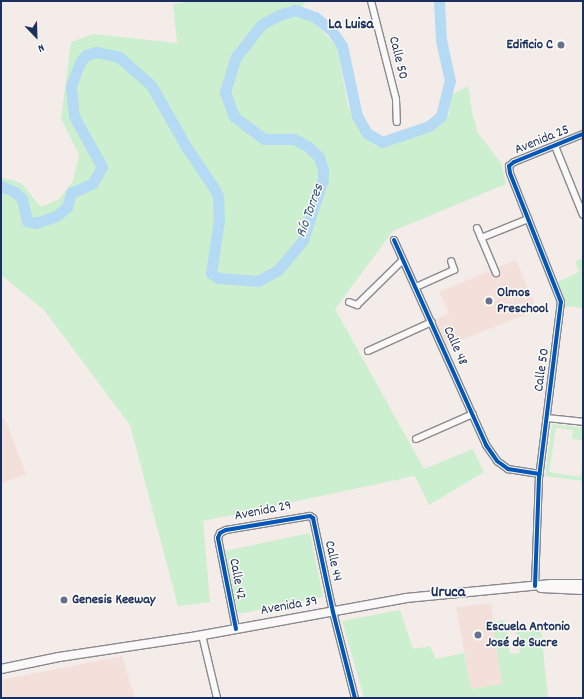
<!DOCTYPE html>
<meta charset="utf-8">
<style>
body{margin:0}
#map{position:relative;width:584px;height:699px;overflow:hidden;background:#f4ece9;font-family:Dekko,sans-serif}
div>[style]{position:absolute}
.built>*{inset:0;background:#f3e0db}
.green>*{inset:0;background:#ccefd0}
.river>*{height:11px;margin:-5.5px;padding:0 5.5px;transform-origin:5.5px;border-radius:5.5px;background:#b4daf4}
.roads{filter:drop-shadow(1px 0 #898990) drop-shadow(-1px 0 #898990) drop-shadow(0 1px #898990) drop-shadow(0 -1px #898990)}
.street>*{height:6px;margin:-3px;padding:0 3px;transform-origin:3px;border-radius:3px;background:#faf9f7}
.secondary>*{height:8px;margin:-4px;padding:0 4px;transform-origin:4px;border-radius:4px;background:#faf9f7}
.cycleway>*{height:4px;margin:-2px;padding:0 2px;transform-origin:2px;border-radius:2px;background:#0057b8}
.dots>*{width:11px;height:11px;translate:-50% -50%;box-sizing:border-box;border:2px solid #fdfcf7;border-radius:50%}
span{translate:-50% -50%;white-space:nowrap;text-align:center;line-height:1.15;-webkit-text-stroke:3px #fdfcf7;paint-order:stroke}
.poi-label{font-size:14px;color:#1b2f5e;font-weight:700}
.right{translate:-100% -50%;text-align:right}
.left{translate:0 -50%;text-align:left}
.street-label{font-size:14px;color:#1b2f5e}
.neighbourhood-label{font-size:15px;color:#1b2f5e;font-weight:700}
.water-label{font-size:15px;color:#3a5885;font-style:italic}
.quarter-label{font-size:16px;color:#1b2f5e;font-weight:700}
.frame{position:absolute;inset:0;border:2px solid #1b2f5e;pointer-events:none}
.north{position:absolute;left:16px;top:16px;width:40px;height:40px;-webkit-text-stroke:3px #fdfcf7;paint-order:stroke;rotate:157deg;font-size:11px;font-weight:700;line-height:16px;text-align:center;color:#1b2f5e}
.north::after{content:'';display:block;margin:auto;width:14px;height:18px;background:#1b2f5e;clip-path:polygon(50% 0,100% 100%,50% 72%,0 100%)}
</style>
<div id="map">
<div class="built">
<div style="clip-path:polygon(516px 260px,537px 310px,446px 346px,434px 320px,449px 313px,439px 292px)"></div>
<div style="clip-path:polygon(5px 419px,26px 474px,1px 484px,1px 420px)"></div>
<div style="clip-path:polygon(491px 603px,502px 684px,471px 689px,456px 607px)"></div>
<div style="clip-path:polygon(122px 656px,135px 698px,1px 698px,1px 680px)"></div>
</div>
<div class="green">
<div style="clip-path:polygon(193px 1px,306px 1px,297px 16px,313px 21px,337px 47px,348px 106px,361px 130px,375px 146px,387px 147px,439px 126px,449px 115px,451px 95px,468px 86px,472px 112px,478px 133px,501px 163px,506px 184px,393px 231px,335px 309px,424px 469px,473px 449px,484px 472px,429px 505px,415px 476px,203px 521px,210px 602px,178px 606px,130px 425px,44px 310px,1px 275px,1px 177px,21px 183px,41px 207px,59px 199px,73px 181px,79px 155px,61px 119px,71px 42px,93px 34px,177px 43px,173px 4px)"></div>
<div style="clip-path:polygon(583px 258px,583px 308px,564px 306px,558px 282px,579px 272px,575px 261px)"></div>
<div style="clip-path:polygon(552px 424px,583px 428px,583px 440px,572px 439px,573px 430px,556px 428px,549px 472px,580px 477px,583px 466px,583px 481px,545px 476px)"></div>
<div style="clip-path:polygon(310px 533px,323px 597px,238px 614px,225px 551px)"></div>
<div style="clip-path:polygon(400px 610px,413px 649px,430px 646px,436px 659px,464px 653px,471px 689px,502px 684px,493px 622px,505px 620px,510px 654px,520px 653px,516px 632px,541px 630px,548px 698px,364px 698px,342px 621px)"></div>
</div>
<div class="river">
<div style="left:1px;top:186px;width:15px;rotate:23deg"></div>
<div style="left:15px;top:192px;width:10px;rotate:45deg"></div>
<div style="left:22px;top:199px;width:23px;rotate:77deg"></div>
<div style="left:27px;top:221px;width:8px;rotate:14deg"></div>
<div style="left:35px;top:223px;width:22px;rotate:-18deg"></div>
<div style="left:56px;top:216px;width:14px;rotate:-39deg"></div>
<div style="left:67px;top:207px;width:15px;rotate:-74deg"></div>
<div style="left:71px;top:193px;width:24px;rotate:-24deg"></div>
<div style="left:93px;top:183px;width:18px;rotate:-61deg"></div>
<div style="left:102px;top:167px;width:58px;rotate:-118.8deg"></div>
<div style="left:74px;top:116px;width:30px;rotate:-96deg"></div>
<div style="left:71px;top:86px;width:26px;rotate:-69deg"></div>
<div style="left:80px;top:62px;width:9px;rotate:-49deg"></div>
<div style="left:86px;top:55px;width:10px;rotate:-17deg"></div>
<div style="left:96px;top:52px;width:24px;rotate:12deg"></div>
<div style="left:119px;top:57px;width:43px;rotate:41.2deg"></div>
<div style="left:151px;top:85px;width:73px;rotate:60.3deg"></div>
<div style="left:187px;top:148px;width:48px;rotate:56deg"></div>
<div style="left:214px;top:188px;width:9px;rotate:63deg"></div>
<div style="left:218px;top:196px;width:24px;rotate:88deg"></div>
<div style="left:219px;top:220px;width:54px;rotate:98.6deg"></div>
<div style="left:211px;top:273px;width:9px;rotate:36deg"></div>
<div style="left:218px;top:278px;width:40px;rotate:4.3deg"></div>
<div style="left:258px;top:281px;width:23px;rotate:-29deg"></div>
<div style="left:278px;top:270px;width:39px;rotate:-50deg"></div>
<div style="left:303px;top:240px;width:64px;rotate:-71.8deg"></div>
<div style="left:323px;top:179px;width:9px;rotate:-90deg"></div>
<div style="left:323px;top:170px;width:14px;rotate:-107deg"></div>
<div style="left:319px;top:157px;width:16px;rotate:-137deg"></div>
<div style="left:307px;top:146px;width:15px;rotate:-152deg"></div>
<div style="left:294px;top:139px;width:30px;rotate:180deg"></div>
<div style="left:264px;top:139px;width:38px;rotate:-143deg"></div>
<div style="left:234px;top:116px;width:26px;rotate:-111deg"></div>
<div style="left:225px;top:92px;width:37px;rotate:-73deg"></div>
<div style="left:236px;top:57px;width:41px;rotate:-52deg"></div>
<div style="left:261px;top:25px;width:21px;rotate:-29deg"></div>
<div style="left:279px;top:15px;width:17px;rotate:-17deg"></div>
<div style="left:295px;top:10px;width:21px;rotate:19deg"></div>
<div style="left:315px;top:17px;width:22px;rotate:39deg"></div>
<div style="left:332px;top:31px;width:18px;rotate:56deg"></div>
<div style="left:342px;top:46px;width:72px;rotate:77.9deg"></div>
<div style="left:357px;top:116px;width:20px;rotate:60deg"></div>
<div style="left:367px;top:133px;width:17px;rotate:31deg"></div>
<div style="left:382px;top:142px;width:50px;rotate:-18.8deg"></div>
<div style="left:429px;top:126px;width:16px;rotate:-40deg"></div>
<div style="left:441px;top:116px;width:36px;rotate:-76deg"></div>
<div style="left:450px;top:81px;width:42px;rotate:-102.4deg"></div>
<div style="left:441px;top:40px;width:39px;rotate:-93deg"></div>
</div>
<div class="roads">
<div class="street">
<div style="left:371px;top:1px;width:101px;rotate:75.7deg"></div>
<div style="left:396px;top:99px;width:23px;rotate:88deg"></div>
<div style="left:555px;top:146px;width:74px;rotate:67.9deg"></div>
<div style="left:477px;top:228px;width:49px;rotate:67.1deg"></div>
<div style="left:481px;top:238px;width:51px;rotate:-22deg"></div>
<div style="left:394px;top:240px;width:225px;rotate:65.8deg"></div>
<div style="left:486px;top:445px;width:19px;rotate:55deg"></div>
<div style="left:497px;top:461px;width:14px;rotate:36deg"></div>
<div style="left:508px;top:469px;width:32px;rotate:9deg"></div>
<div style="left:416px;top:287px;width:42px;rotate:-24.1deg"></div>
<div style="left:454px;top:270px;width:9px;rotate:-108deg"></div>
<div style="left:349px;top:302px;width:9px;rotate:21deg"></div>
<div style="left:357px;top:305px;width:64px;rotate:-44.4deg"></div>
<div style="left:368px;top:351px;width:70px;rotate:-24.4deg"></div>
<div style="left:547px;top:418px;width:36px;rotate:6deg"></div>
<div style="left:416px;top:439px;width:62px;rotate:-23.7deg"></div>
<div style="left:535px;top:586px;width:108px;rotate:-87.9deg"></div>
<div style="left:539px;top:478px;width:177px;rotate:-82.9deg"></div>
<div style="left:561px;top:302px;width:139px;rotate:-111.6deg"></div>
<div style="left:510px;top:173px;width:7px;rotate:-98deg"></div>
<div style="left:509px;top:166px;width:6px;rotate:-39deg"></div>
<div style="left:514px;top:162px;width:74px;rotate:-22.1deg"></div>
<div style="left:236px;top:629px;width:93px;rotate:-101.2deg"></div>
<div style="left:218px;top:538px;width:5px;rotate:-68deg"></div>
<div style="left:220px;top:533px;width:7px;rotate:-27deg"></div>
<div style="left:226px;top:530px;width:85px;rotate:-9.5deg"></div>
<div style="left:310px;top:516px;width:4px;rotate:34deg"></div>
<div style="left:313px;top:518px;width:96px;rotate:78deg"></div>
<div style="left:333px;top:612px;width:89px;rotate:75.7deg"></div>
<div style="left:202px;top:635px;width:65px;rotate:76.6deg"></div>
</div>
<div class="secondary">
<div style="left:541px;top:588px;width:42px;rotate:2.7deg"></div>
<div style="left:1px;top:669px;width:59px;rotate:-11.7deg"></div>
<div style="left:59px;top:657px;width:134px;rotate:-8.6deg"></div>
<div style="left:192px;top:637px;width:218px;rotate:-10.3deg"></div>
<div style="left:406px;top:598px;width:146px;rotate:-5.5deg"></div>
<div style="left:551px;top:584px;width:32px"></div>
</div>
</div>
<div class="cycleway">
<div style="left:394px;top:240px;width:225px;rotate:65.8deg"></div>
<div style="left:486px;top:445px;width:19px;rotate:55deg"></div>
<div style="left:497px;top:461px;width:14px;rotate:36deg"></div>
<div style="left:508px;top:469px;width:32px;rotate:9deg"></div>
<div style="left:535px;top:586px;width:108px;rotate:-87.9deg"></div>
<div style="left:539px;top:478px;width:177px;rotate:-82.9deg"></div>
<div style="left:561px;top:302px;width:139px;rotate:-111.6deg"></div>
<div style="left:510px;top:173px;width:7px;rotate:-98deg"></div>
<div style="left:509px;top:166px;width:6px;rotate:-39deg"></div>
<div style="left:514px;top:162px;width:74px;rotate:-22.1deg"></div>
<div style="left:236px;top:629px;width:93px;rotate:-101.2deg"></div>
<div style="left:218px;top:538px;width:5px;rotate:-68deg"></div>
<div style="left:220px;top:533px;width:7px;rotate:-27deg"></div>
<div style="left:226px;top:530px;width:85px;rotate:-9.5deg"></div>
<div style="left:310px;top:516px;width:4px;rotate:34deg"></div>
<div style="left:313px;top:518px;width:96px;rotate:78deg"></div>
<div style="left:333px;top:612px;width:89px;rotate:75.7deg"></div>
</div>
<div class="dots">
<div style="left:561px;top:45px;background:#67718f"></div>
<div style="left:489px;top:301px;background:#67718f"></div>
<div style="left:64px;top:600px;background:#67718f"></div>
<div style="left:478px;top:635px;background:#67718f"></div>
</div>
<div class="poi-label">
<span class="right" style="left:553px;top:45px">Edificio C</span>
<span class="left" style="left:497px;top:301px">Olmos<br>Preschool</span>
<span class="left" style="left:72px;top:600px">Genesis Keeway</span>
<span class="left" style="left:486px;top:635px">Escuela Antonio<br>José de Sucre</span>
</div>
<div class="street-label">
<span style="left:398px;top:58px;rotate:76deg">Calle 50</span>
<span style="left:542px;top:140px;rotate:-22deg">Avenida 25</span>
<span style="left:455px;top:346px;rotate:66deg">Calle 48</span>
<span style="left:542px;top:370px;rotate:-82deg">Calle 50</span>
<span style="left:263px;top:511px;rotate:-11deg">Avenida 29</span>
<span style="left:333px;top:561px;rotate:78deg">Calle 44</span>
<span style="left:237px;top:579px;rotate:79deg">Calle 42</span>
<span style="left:289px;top:606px;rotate:-10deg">Avenida 39</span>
</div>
<div class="neighbourhood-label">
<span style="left:351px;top:26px">La Luisa</span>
</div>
<div class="water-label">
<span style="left:311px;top:211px;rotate:-70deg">Río Torres</span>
</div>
<div class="quarter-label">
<span style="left:448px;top:593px">Uruca</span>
</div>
<div class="frame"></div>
<div class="north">N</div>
</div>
